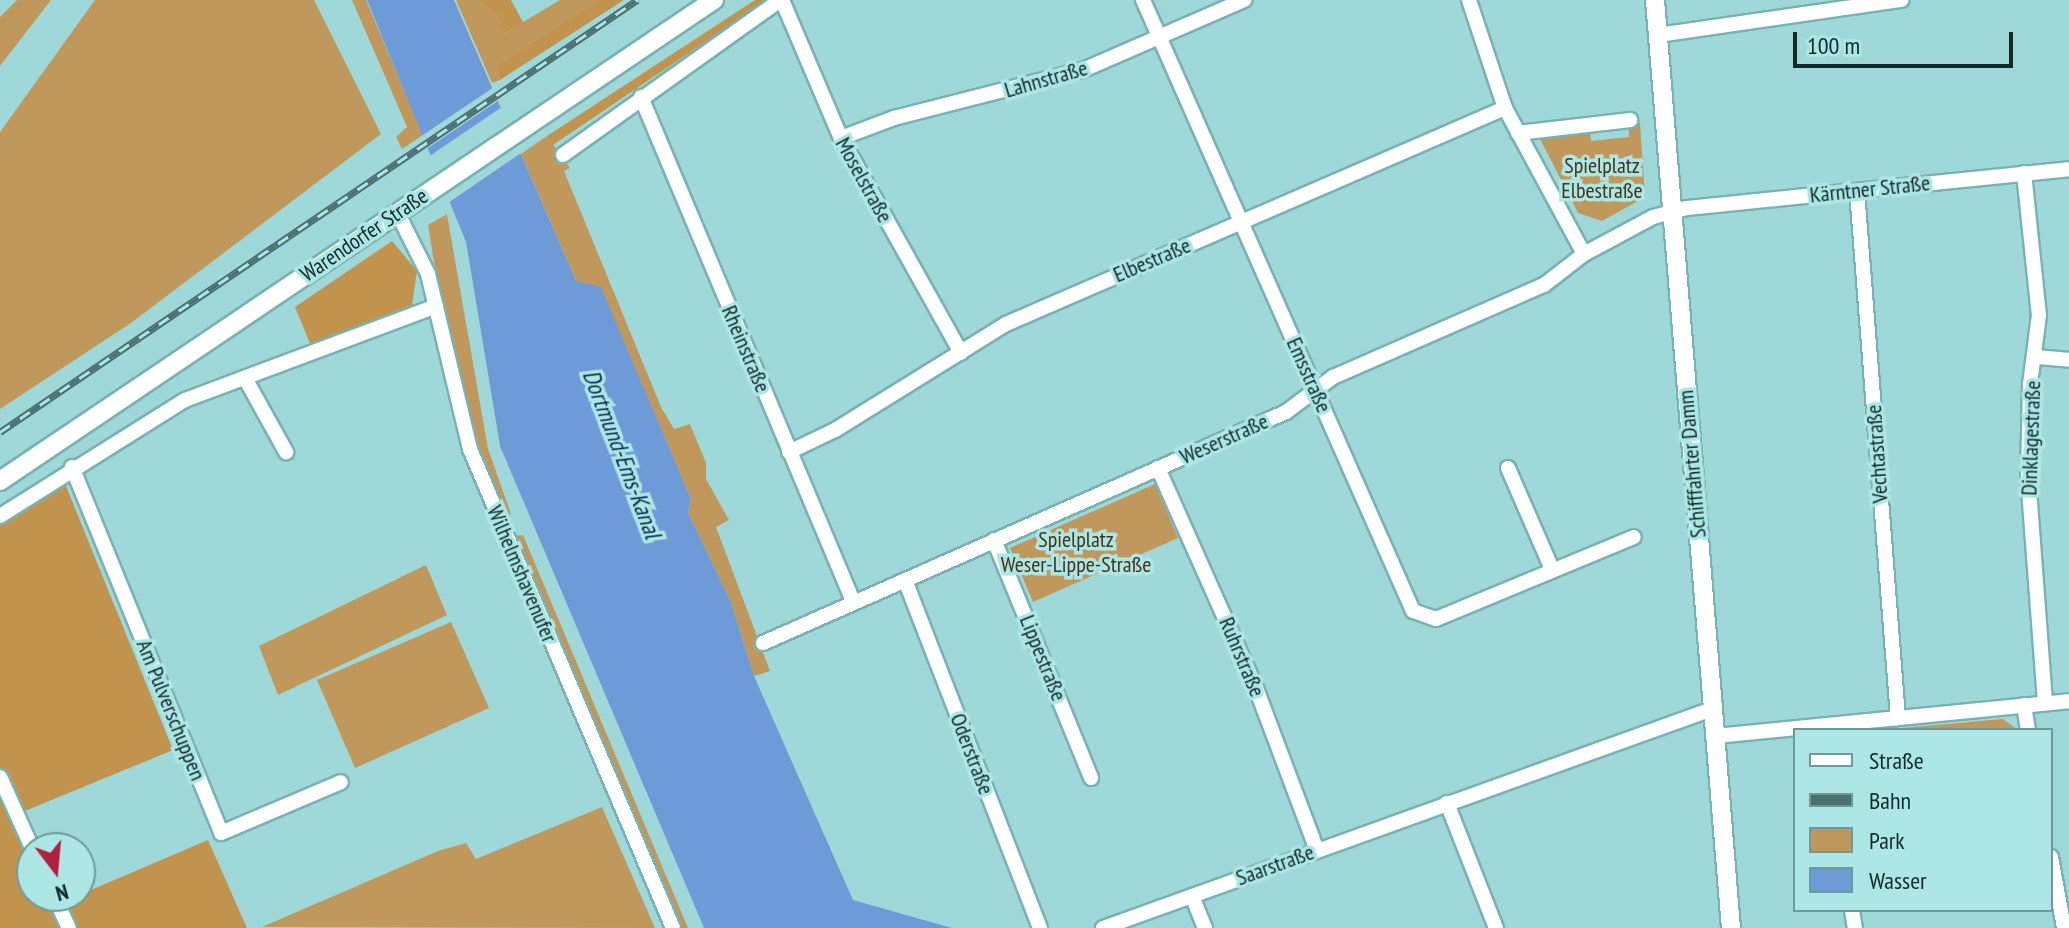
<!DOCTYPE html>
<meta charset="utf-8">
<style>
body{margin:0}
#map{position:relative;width:2069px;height:928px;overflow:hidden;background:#9fd8d8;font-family:"PT Sans Narrow",sans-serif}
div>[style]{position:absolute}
.green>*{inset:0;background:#c1985b}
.forest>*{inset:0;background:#c2934d}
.water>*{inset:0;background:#6d9bd8}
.pier>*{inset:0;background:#9fd8d8}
.roads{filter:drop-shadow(2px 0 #79b2b2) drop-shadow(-2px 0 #79b2b2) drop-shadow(0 2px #79b2b2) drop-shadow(0 -2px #79b2b2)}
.minor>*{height:14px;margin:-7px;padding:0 7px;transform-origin:7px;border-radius:7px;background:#fff}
.major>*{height:18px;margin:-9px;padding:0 9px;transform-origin:9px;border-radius:9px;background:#fff}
.rail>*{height:7px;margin-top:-3.5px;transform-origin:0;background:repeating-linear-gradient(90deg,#ace6e5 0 12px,#4a7070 0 24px);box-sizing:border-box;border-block:2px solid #4a7070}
span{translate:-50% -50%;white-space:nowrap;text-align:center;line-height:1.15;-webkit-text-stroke:7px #ace6e5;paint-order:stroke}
.street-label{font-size:22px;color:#122a2a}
.park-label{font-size:22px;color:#473315}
.water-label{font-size:24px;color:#0e2d54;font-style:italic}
.legend{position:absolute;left:1793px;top:728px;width:260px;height:184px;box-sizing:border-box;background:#ace6e5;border:2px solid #6e9b9a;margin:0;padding:10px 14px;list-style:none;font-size:24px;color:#122a2a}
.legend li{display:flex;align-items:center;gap:16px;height:40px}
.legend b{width:40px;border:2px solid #6e9b9a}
.north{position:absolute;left:16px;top:832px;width:80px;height:80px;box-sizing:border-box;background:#ace6e5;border:2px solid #6e9b9a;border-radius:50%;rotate:164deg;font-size:22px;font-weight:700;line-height:32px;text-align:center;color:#122a2a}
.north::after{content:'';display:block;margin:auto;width:28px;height:36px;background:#b3203f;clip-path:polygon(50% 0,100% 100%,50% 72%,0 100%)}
.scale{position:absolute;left:1793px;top:32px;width:220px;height:36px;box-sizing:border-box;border:4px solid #122a2a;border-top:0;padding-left:10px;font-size:24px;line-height:28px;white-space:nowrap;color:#122a2a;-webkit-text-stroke:6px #ace6e5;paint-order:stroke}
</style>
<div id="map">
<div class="green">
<div style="clip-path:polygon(17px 0,51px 0,0 66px,0 17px)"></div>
<div style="clip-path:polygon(95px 0,314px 0,381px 134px,131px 323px,0 409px,0 132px)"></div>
<div style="clip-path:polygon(352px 0,366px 0,423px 135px,402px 149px,396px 137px,407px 127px)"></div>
<div style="clip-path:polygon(456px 0,477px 0,497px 15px,505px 33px,560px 0,598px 0,495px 66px,500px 80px,492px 83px)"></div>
<div style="clip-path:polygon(1640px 123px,1645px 197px,1602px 221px,1578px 213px,1538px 135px,1590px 130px,1591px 141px,1629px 137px,1629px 124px)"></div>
<div style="clip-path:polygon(547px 136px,570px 168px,564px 171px,661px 407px,674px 429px,690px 424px,706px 463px,706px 479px,729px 520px,716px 527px,770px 671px,754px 676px,731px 602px,688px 513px,691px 499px,601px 288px,576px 281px,521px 154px)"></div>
<div style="clip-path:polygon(447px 214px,488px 449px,511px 514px,507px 517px,474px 447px,445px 330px,428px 225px)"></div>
<div style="clip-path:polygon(1155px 484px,1178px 538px,1033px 602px,1010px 548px)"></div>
<div style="clip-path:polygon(523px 535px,688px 928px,680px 928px,575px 682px,515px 536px)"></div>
<div style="clip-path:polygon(426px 565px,447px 615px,278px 695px,259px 646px)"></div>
<div style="clip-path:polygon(451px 622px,489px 708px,355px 768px,317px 680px)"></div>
<div style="clip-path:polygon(2003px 719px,2018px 730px,1880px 730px)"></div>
<div style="clip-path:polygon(602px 807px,655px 928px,262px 927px,438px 851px,466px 843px,476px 859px)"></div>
</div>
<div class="forest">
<div style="clip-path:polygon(477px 0,511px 0,524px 24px,504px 33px,497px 15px)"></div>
<div style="clip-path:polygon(598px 0,624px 0,500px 80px,495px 66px)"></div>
<div style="clip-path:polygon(755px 0,767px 0,553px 145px,547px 136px)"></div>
<div style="clip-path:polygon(392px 241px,417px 271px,412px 305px,311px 346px,295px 307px)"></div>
<div style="clip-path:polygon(64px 481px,173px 750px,25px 811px,41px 848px,32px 848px,32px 896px,63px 896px,65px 901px,208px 840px,247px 928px,0 928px,0 525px)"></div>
</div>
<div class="water">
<div style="clip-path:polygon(367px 0,454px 0,576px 281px,601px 287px,691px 499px,688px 513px,731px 602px,754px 676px,853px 900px,952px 928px,704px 928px,500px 446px,466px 242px)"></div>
</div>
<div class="pier">
<div style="clip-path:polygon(497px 85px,502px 98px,425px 150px,420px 137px)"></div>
<div style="clip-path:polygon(505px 105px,524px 151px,448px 203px,428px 157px)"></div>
</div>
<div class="roads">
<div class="minor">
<div style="left:782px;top:0;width:150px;rotate:66.9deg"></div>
<div style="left:841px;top:138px;width:246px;rotate:60.8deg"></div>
<div style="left:1143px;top:0;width:668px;rotate:66.16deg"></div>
<div style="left:1413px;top:611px;width:24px;rotate:19deg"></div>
<div style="left:1436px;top:619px;width:214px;rotate:-22.5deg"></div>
<div style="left:1469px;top:0;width:114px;rotate:71.6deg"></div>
<div style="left:1658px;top:35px;width:246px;rotate:-8.2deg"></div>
<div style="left:641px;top:97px;width:547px;rotate:67.19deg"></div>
<div style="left:1518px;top:133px;width:113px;rotate:-6.6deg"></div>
<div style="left:841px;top:138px;width:57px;rotate:-20.7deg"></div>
<div style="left:894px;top:118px;width:195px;rotate:-14.3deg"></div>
<div style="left:1083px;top:70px;width:176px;rotate:-23.5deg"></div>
<div style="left:563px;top:155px;width:267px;rotate:-35.5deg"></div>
<div style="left:2024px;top:173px;width:143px;rotate:84deg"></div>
<div style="left:2039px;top:315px;width:70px;rotate:97.4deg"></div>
<div style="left:2030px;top:384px;width:92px;rotate:91.2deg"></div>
<div style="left:2028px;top:476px;width:228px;rotate:85.7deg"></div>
<div style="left:1857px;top:191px;width:529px;rotate:85.55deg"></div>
<div style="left:397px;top:212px;width:69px;rotate:63.4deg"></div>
<div style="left:428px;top:274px;width:180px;rotate:76.5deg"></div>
<div style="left:470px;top:449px;width:520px;rotate:67.03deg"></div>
<div style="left:2037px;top:357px;width:32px;rotate:5deg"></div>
<div style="left:245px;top:378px;width:85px;rotate:61deg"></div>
<div style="left:789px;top:452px;width:51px;rotate:-25.6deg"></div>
<div style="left:835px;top:430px;width:201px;rotate:-31.8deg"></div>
<div style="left:1006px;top:324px;width:544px;rotate:-23.41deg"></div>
<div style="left:1505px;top:108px;width:166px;rotate:61.6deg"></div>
<div style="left:72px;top:467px;width:395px;rotate:67.8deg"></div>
<div style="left:221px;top:833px;width:130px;rotate:-23deg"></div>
<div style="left:1158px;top:468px;width:241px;rotate:66deg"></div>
<div style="left:1256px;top:688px;width:173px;rotate:69.4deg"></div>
<div style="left:1508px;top:468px;width:110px;rotate:66.5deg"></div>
<div style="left:0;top:516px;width:218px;rotate:-32.1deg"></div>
<div style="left:185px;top:400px;width:268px;rotate:-20.5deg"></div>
<div style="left:994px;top:540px;width:257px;rotate:67.8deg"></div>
<div style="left:905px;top:580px;width:373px;rotate:68.8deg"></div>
<div style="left:763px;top:643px;width:572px;rotate:-23.83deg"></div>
<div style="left:1286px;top:412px;width:59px;rotate:-36.7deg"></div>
<div style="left:1333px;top:377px;width:230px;rotate:-23.6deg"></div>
<div style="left:1544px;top:285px;width:51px;rotate:-37.8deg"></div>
<div style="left:1584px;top:254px;width:78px;rotate:-28.2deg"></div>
<div style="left:1653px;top:217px;width:35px;rotate:-15deg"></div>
<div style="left:1687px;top:208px;width:384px;rotate:-5.8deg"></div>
<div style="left:2024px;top:705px;width:25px;rotate:81deg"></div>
<div style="left:1715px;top:736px;width:356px;rotate:-5.6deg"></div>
<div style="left:0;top:777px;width:78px;rotate:65.7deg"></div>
<div style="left:1447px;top:803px;width:134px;rotate:68.6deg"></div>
<div style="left:2051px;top:857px;width:72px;rotate:79.6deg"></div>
<div style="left:54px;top:896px;width:35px;rotate:65deg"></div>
<div style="left:1192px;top:896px;width:35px;rotate:68deg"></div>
<div style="left:1852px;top:910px;width:18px;rotate:81deg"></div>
<div style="left:1103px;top:928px;width:647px;rotate:-19.78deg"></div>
</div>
<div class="major">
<div style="left:1655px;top:0;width:931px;rotate:85.32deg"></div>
<div style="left:0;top:481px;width:861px;rotate:-33.97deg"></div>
</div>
</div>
<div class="rail">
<div style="left:0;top:432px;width:770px;rotate:-34.14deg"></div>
</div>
<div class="street-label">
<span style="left:1046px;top:79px;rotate:-16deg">Lahnstraße</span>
<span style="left:864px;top:180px;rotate:61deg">Moselstraße</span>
<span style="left:1870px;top:189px;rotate:-6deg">Kärntner Straße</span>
<span style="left:364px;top:235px;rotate:-34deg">Warendorfer Straße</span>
<span style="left:1152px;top:260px;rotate:-23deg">Elbestraße</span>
<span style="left:746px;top:349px;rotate:67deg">Rheinstraße</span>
<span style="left:1309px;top:375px;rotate:66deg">Emsstraße</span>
<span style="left:2031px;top:438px;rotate:-88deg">Dinklagestraße</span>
<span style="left:1224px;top:439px;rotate:-24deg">Weserstraße</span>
<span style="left:1877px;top:454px;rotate:-94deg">Vechtastraße</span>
<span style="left:1692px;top:464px;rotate:-95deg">Schifffahrter Damm</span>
<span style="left:522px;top:574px;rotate:67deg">Wilhelmshavenufer</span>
<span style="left:1242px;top:657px;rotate:67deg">Ruhrstraße</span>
<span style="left:1043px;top:658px;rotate:68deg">Lippestraße</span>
<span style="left:171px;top:710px;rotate:68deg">Am Pulverschuppen</span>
<span style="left:972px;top:754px;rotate:69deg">Oderstraße</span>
<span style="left:1275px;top:865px;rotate:-20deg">Saarstraße</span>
</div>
<div class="park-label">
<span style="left:1602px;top:178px">Spielplatz<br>Elbestraße</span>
<span style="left:1076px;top:552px">Spielplatz<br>Weser-Lippe-Straße</span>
</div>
<div class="water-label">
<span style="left:622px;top:454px;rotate:69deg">Dortmund-Ems-Kanal</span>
</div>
<ul class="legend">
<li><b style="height:10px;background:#fff"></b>Straße</li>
<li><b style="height:10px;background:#4a7070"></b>Bahn</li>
<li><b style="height:22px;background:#c1985b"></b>Park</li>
<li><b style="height:22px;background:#6d9bd8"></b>Wasser</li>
</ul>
<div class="north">N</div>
<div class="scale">100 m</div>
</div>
